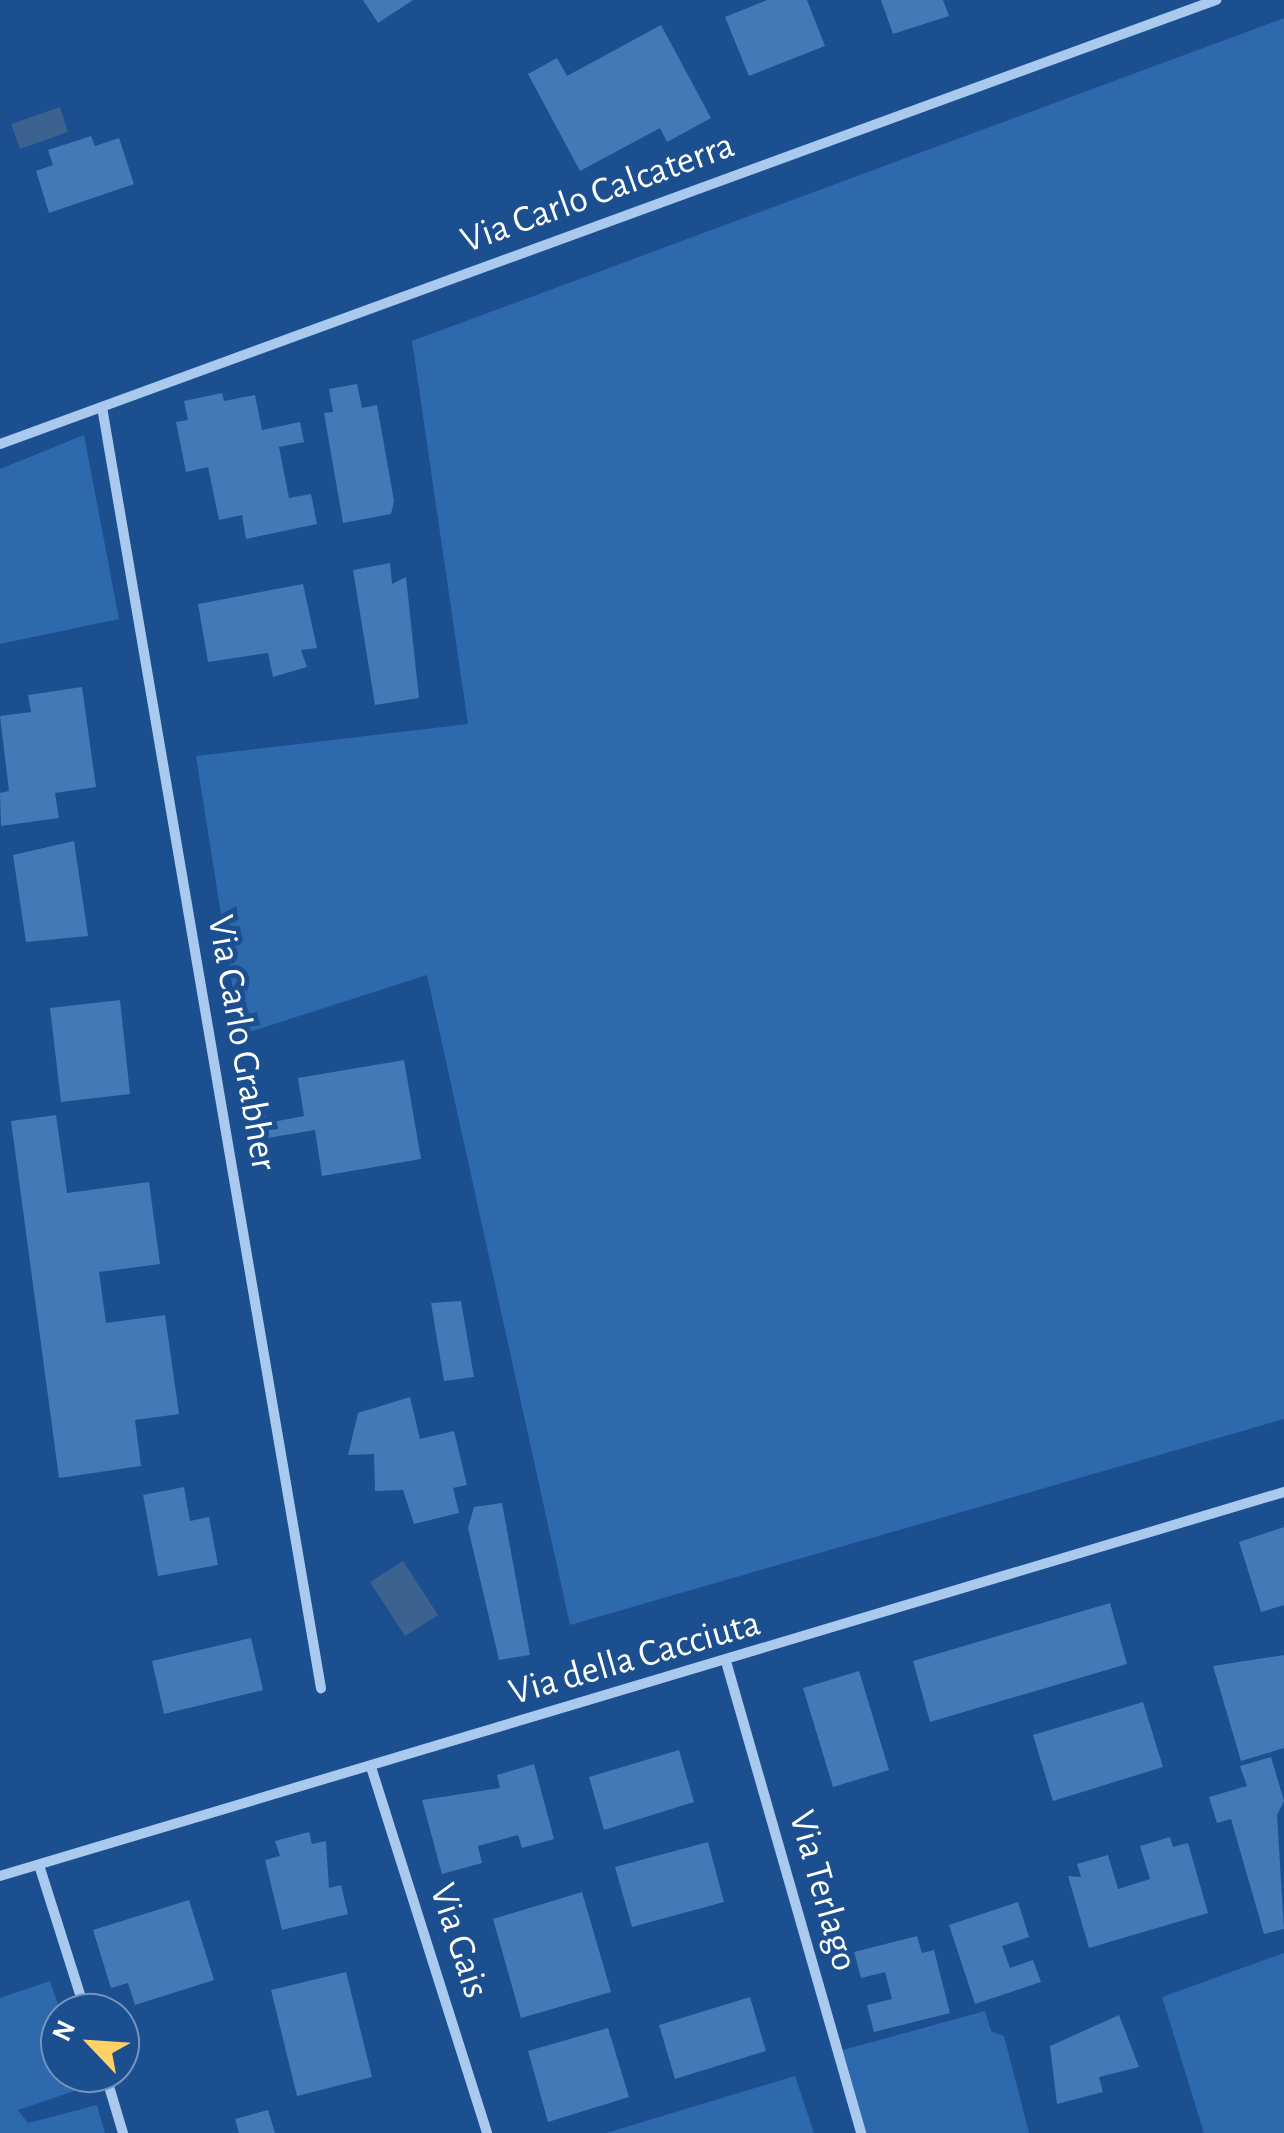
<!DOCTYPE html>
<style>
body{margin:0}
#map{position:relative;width:1284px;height:2133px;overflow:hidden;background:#1b4f8f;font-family:"Alegreya Sans",sans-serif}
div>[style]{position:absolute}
.green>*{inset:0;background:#2e69ad}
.water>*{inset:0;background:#3c6290}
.building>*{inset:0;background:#4478b7}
.street>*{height:10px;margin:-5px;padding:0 5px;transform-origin:5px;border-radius:5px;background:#a9c9ee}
span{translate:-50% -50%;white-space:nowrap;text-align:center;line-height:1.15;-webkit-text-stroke:10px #1b4f8f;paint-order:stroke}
.street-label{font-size:38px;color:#fff}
.north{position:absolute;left:40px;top:1993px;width:100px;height:100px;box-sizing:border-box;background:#1b4f8f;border:2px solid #7695bc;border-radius:50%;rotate:295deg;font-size:28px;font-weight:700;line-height:40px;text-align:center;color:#fff}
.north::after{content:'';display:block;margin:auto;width:35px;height:45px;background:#ffd166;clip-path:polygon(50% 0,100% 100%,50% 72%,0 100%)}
</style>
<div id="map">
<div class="green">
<div style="clip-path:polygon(1284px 18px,1284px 1419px,570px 1625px,427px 975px,240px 1035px,196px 756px,468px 724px,412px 341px)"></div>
<div style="clip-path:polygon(84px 435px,119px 619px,0 644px,0 469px)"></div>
<div style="clip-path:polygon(1284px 1953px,1284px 2133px,1204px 2133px,1162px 1997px)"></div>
<div style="clip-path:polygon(50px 1981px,61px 2013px,60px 2073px,81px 2073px,86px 2087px,18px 2110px,28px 2123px,97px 2105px,105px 2133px,0 2133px,0 1998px)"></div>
<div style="clip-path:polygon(985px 2011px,991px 2031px,1004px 2036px,1029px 2133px,866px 2133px,843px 2050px)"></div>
<div style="clip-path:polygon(795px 2076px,814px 2133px,606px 2133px)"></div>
</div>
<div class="water">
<div style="clip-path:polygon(60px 107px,68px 132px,20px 149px,11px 124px)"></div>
<div style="clip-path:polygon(403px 1561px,438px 1615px,405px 1636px,370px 1582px)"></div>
</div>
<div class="building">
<div style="clip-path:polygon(363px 0,413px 0,378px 23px)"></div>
<div style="clip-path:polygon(767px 0,807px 0,825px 46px,749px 76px,725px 17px)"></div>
<div style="clip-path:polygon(881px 0,943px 0,949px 16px,893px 34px)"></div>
<div style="clip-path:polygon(661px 25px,711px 118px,667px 142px,660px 128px,580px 171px,528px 74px,557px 58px,567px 76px)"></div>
<div style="clip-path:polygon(91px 136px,95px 146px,119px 138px,134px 184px,49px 213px,36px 171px,53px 165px,48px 150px)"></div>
<div style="clip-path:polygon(357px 384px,362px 408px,377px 405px,394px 501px,391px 514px,343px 523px,324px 413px,333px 412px,329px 389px)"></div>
<div style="clip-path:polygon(222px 393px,224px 401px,255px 395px,262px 430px,300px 422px,304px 442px,279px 447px,289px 498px,311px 494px,317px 524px,246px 539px,242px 515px,219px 520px,208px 467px,186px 472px,176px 422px,188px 420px,184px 401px)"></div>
<div style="clip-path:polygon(390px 563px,392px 584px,406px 577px,419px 698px,375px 705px,353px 570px)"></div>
<div style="clip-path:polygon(303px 584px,317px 648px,301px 650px,307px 667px,273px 677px,268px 653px,208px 662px,198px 604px)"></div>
<div style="clip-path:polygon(82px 687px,96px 787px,55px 793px,59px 818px,1px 826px,0 793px,9px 791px,0 716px,31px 712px,28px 695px)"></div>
<div style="clip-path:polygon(74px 841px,88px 936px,26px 942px,13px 855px)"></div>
<div style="clip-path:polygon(120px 1000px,130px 1094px,61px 1102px,50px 1008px)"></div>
<div style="clip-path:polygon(404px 1060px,421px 1159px,322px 1176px,315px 1130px,250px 1141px,245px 1113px,265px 1110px,267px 1123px,304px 1116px,298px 1078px)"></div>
<div style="clip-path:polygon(56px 1115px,67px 1193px,149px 1182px,160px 1264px,99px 1272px,106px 1323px,165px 1315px,179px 1414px,135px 1420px,141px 1466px,59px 1478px,11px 1121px)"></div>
<div style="clip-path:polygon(461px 1301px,474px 1377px,444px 1381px,431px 1303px)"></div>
<div style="clip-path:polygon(410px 1397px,420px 1439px,454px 1431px,467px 1485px,453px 1488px,459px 1513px,414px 1524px,403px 1490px,375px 1491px,374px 1454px,348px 1455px,358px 1413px)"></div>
<div style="clip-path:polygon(184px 1487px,190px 1521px,209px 1517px,218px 1565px,158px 1576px,143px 1495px)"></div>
<div style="clip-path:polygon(502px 1503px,530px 1655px,499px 1660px,468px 1528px,474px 1507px)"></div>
<div style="clip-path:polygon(1284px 1527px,1284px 1605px,1261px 1612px,1239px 1542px)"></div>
<div style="clip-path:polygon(1110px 1603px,1127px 1664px,930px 1722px,913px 1661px)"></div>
<div style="clip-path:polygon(251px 1638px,263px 1690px,164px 1714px,152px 1661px)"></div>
<div style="clip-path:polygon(1284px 1655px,1284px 1748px,1241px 1761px,1213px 1666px)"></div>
<div style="clip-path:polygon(859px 1671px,889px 1770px,833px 1787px,803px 1688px)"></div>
<div style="clip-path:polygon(1143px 1702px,1163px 1767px,1053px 1801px,1033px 1735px)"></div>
<div style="clip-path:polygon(679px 1750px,694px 1802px,604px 1830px,589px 1777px)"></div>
<div style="clip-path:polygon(1271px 1757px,1284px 1801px,1277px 1815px,1284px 1929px,1264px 1934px,1231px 1819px,1217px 1823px,1209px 1797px,1247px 1786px,1240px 1766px)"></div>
<div style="clip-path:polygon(534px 1764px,554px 1839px,522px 1848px,518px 1835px,478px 1846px,482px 1863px,442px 1874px,422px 1800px,500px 1788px,497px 1775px)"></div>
<div style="clip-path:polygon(309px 1832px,312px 1844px,326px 1841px,329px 1888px,341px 1885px,348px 1914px,282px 1930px,265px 1860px,280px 1856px,275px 1841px)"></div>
<div style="clip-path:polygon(1170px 1837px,1173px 1847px,1188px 1843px,1208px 1913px,1089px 1948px,1068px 1876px,1081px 1877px,1077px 1864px,1108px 1855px,1118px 1889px,1150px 1879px,1140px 1846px)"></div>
<div style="clip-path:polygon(708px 1842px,724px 1902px,632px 1927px,615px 1867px)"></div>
<div style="clip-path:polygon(582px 1892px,611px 1992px,521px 2018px,493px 1919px)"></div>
<div style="clip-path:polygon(189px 1900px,214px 1980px,135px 2005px,128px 1983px,111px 1988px,93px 1930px)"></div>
<div style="clip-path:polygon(1018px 1902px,1029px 1937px,1002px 1946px,1010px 1968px,1033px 1960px,1041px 1982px,975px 2004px,949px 1925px)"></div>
<div style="clip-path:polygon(917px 1936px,922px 1953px,934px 1950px,950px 2013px,874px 2032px,867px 2005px,892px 1999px,885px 1972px,861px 1978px,854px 1952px)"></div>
<div style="clip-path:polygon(346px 1972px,372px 2077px,297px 2096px,271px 1990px)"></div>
<div style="clip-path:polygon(750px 1997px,766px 2051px,675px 2079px,659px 2025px)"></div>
<div style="clip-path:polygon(1119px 2015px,1139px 2067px,1099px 2077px,1103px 2092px,1057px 2104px,1050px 2046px)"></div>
<div style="clip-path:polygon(608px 2028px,629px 2097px,548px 2122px,528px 2051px)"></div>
<div style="clip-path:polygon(268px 2110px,275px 2133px,239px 2133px,235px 2119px)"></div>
</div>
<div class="street">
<div style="left:102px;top:407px;width:1300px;rotate:80.3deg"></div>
<div style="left:0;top:444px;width:1295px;rotate:-20.06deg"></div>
<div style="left:727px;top:1665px;width:487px;rotate:74deg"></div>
<div style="left:371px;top:1767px;width:384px;rotate:72.4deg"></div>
<div style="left:39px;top:1865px;width:155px;rotate:72.4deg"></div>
<div style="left:0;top:1876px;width:1340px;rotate:-16.65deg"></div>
<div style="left:105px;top:2073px;width:63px;rotate:73.3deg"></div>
</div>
<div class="street-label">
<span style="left:598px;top:194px;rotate:-20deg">Via Carlo Calcaterra</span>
<span style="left:241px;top:1043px;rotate:80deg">Via Carlo Grabher</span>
<span style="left:635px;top:1659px;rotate:-16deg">Via della Cacciuta</span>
<span style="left:822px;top:1891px;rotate:74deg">Via Terlago</span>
<span style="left:458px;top:1941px;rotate:72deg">Via Gais</span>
</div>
<div class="north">N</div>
</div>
